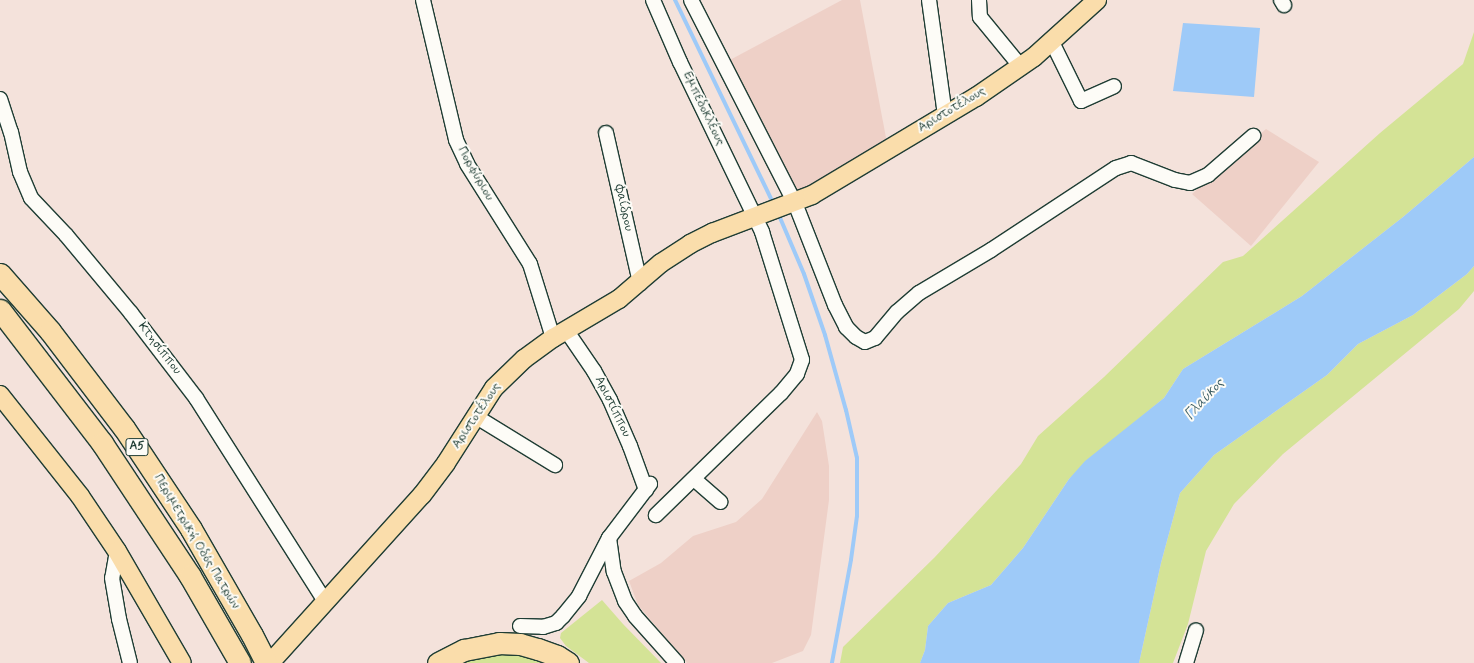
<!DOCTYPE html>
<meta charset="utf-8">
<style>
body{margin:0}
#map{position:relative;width:1474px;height:663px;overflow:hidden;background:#f4e2db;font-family:Mynerve,sans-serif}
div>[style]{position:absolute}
.built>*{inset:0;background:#eed0c7}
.green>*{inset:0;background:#d4e396}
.water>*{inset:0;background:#9ecaf8}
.stream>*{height:4px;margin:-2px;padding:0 2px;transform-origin:2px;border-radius:2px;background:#9ecaf8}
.roads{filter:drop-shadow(1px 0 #1f3d34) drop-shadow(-1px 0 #1f3d34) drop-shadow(0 1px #1f3d34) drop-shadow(0 -1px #1f3d34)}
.minor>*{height:14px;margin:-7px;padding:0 7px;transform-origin:7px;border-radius:7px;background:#fdfcf7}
.major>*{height:18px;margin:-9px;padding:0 9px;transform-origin:9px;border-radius:9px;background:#faddab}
.highway>*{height:21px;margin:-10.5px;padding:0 10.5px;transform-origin:10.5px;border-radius:10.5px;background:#faddab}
span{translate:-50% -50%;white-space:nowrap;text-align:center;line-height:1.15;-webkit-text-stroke:4px #fdfcf7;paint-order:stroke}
.shield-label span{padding:1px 3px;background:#fdfcf7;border:1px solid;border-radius:3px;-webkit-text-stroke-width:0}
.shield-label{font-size:12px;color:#1f3d34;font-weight:700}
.street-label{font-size:13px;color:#1f3d34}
.water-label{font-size:14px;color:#3f6065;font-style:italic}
</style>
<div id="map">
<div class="built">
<div style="clip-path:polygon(842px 0,860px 0,887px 143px,798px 194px,728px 61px)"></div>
<div style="clip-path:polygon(1266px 129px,1319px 162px,1251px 246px,1192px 194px)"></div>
<div style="clip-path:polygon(817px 412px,822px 421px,829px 466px,829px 500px,811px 635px,803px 651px,772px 663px,687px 663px,638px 605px,629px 581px,661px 563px,693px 536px,736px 522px,762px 499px)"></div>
</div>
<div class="green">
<div style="clip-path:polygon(1474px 32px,1474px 157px,1403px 217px,1302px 296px,1183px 369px,1164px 398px,1124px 431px,1069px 479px,1023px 548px,991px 585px,948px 603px,928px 626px,925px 650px,920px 663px,840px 663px,843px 647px,935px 557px,986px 502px,1021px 464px,1038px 436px,1104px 377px,1223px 262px,1243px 256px,1380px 133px,1463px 64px)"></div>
<div style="clip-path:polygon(1474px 266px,1474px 291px,1459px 309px,1283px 454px,1234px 504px,1206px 551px,1188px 624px,1173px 663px,1139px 663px,1161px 563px,1180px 493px,1214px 455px,1327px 375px,1358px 344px,1413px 315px,1467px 274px)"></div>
<div style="clip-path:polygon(602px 600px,623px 624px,661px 663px,589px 663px,566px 646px,560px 638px,561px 633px)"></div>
<div style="clip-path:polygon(501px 653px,520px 654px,547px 663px,460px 663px,477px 656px)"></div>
</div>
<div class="water">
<div style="clip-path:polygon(1183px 23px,1260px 28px,1254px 97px,1173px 91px)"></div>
<div style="clip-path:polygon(1474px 157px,1474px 266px,1467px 274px,1413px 315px,1358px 344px,1327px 375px,1214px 455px,1180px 493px,1161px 563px,1139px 663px,920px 663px,925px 650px,928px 626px,948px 603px,991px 585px,1023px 548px,1069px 479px,1085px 461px,1164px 398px,1183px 369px,1302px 296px,1403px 217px)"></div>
</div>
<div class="stream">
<div style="left:675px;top:0;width:228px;rotate:64.2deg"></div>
<div style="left:778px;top:213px;width:66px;rotate:66.9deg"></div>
<div style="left:804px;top:274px;width:65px;rotate:71deg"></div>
<div style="left:825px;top:335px;width:78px;rotate:74.4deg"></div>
<div style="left:846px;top:410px;width:49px;rotate:77.1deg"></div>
<div style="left:857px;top:458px;width:58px;rotate:90deg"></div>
<div style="left:857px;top:516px;width:44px;rotate:97.8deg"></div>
<div style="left:851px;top:560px;width:105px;rotate:100.5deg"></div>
</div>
<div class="roads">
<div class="minor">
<div style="left:423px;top:0;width:144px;rotate:76.7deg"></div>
<div style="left:456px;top:140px;width:26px;rotate:65deg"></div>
<div style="left:467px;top:164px;width:118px;rotate:57.8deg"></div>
<div style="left:530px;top:264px;width:77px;rotate:72.7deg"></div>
<div style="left:653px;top:0;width:68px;rotate:66.5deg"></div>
<div style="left:680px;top:62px;width:189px;rotate:64.2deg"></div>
<div style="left:762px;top:232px;width:134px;rotate:72.6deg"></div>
<div style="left:802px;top:360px;width:15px;rotate:110deg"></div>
<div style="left:797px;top:374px;width:25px;rotate:130deg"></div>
<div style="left:781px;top:393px;width:175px;rotate:135.7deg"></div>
<div style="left:691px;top:0;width:228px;rotate:62.9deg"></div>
<div style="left:795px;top:203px;width:110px;rotate:68.6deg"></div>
<div style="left:835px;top:305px;width:25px;rotate:63deg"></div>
<div style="left:846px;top:327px;width:14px;rotate:45deg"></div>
<div style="left:856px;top:337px;width:10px;rotate:29deg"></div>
<div style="left:865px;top:342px;width:11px;rotate:-22deg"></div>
<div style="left:875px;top:338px;width:34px;rotate:-50deg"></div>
<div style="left:897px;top:312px;width:29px;rotate:-41deg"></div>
<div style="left:919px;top:293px;width:84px;rotate:-30.8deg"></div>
<div style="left:991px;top:250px;width:149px;rotate:-33.3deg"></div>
<div style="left:1116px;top:168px;width:16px;rotate:-18deg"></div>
<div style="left:1131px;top:163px;width:47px;rotate:21.1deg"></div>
<div style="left:1175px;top:180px;width:15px;rotate:11deg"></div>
<div style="left:1190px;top:183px;width:20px;rotate:-24deg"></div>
<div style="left:1208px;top:175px;width:60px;rotate:-40.9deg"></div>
<div style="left:929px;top:0;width:117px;rotate:82.1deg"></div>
<div style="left:979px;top:0;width:17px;rotate:87deg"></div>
<div style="left:980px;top:17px;width:65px;rotate:50.6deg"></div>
<div style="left:1281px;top:0;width:6px;rotate:59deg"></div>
<div style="left:1051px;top:40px;width:68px;rotate:63.8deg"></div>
<div style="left:1081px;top:101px;width:36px;rotate:-24deg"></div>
<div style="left:0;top:99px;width:35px;rotate:72deg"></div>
<div style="left:11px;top:132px;width:41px;rotate:77.3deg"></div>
<div style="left:20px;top:172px;width:28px;rotate:67deg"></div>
<div style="left:31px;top:198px;width:51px;rotate:46.6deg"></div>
<div style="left:66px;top:235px;width:102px;rotate:50.2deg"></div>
<div style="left:131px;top:313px;width:107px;rotate:52.6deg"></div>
<div style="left:196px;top:398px;width:241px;rotate:57.6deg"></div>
<div style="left:606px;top:133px;width:154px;rotate:77.2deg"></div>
<div style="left:566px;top:330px;width:50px;rotate:55.7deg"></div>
<div style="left:594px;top:371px;width:33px;rotate:61deg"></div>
<div style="left:610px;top:400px;width:50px;rotate:66.5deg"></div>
<div style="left:630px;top:446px;width:47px;rotate:70deg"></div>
<div style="left:475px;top:416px;width:94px;rotate:31.5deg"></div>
<div style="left:694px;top:479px;width:35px;rotate:41deg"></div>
<div style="left:609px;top:538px;width:34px;rotate:82deg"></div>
<div style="left:614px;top:572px;width:31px;rotate:69deg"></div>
<div style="left:625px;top:601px;width:18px;rotate:56deg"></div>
<div style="left:635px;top:616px;width:63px;rotate:48.2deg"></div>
<div style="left:117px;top:551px;width:27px;rotate:100deg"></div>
<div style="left:112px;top:578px;width:42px;rotate:80.3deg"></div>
<div style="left:119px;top:619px;width:45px;rotate:76deg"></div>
<div style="left:520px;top:626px;width:23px;rotate:2deg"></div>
<div style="left:543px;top:627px;width:14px;rotate:-17deg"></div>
<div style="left:556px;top:623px;width:10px;rotate:-45deg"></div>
<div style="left:563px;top:616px;width:26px;rotate:-51deg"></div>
<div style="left:579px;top:596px;width:65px;rotate:-62.7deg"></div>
<div style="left:609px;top:538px;width:68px;rotate:-52.8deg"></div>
<div style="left:1186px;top:663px;width:34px;rotate:-73deg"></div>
</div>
<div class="major">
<div style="left:0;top:395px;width:129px;rotate:51.6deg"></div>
<div style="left:80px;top:496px;width:66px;rotate:56.1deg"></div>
<div style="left:117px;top:551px;width:129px;rotate:59.9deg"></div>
<div style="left:270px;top:663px;width:227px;rotate:-47.9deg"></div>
<div style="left:422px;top:495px;width:40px;rotate:-53deg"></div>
<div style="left:446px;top:463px;width:89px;rotate:-57.4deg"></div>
<div style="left:494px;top:388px;width:42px;rotate:-44deg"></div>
<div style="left:524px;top:359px;width:36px;rotate:-36deg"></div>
<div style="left:553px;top:338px;width:77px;rotate:-30.6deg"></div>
<div style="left:619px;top:299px;width:55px;rotate:-40.6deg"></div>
<div style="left:661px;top:263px;width:35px;rotate:-33deg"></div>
<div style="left:690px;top:244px;width:25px;rotate:-27deg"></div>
<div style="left:712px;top:233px;width:107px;rotate:-20.8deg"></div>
<div style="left:812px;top:195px;width:191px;rotate:-30.9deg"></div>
<div style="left:976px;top:97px;width:70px;rotate:-34.6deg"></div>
<div style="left:1034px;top:57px;width:85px;rotate:-42.1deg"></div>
</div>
<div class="highway">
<div style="left:0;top:274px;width:76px;rotate:48.7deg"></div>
<div style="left:50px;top:331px;width:122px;rotate:52.7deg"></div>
<div style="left:124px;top:428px;width:121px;rotate:56.4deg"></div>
<div style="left:191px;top:529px;width:122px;rotate:60.1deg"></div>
<div style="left:252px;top:635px;width:31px;rotate:63deg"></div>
<div style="left:0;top:310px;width:168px;rotate:52.5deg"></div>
<div style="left:102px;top:443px;width:159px;rotate:56.5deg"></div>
<div style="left:190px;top:576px;width:100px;rotate:60.1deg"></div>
<div style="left:438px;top:663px;width:29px;rotate:-27deg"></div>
<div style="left:464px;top:650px;width:36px;rotate:-11deg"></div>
<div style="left:499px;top:643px;width:21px;rotate:3deg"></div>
<div style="left:520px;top:644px;width:19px;rotate:16deg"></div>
<div style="left:538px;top:649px;width:20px;rotate:20deg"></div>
<div style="left:557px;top:656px;width:13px;rotate:32deg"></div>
</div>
</div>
<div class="shield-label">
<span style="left:137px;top:447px">Α5</span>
</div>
<div class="street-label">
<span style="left:703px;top:109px;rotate:64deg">Εμπεδοκλέους</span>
<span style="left:952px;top:110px;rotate:-31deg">Αριστοτέλους</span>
<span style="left:475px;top:174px;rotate:60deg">Πορφύριου</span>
<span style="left:623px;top:208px;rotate:77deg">Φαίδρου</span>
<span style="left:159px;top:349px;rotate:52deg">Κτησίππου</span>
<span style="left:612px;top:407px;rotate:64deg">Αριστίππου</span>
<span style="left:477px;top:416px;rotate:-56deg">Αριστοτέλους</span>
<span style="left:196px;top:542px;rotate:59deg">Περιμετρική Οδός Πατρών</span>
</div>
<div class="water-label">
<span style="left:1204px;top:399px;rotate:-47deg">Γλαύκος</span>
</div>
</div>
